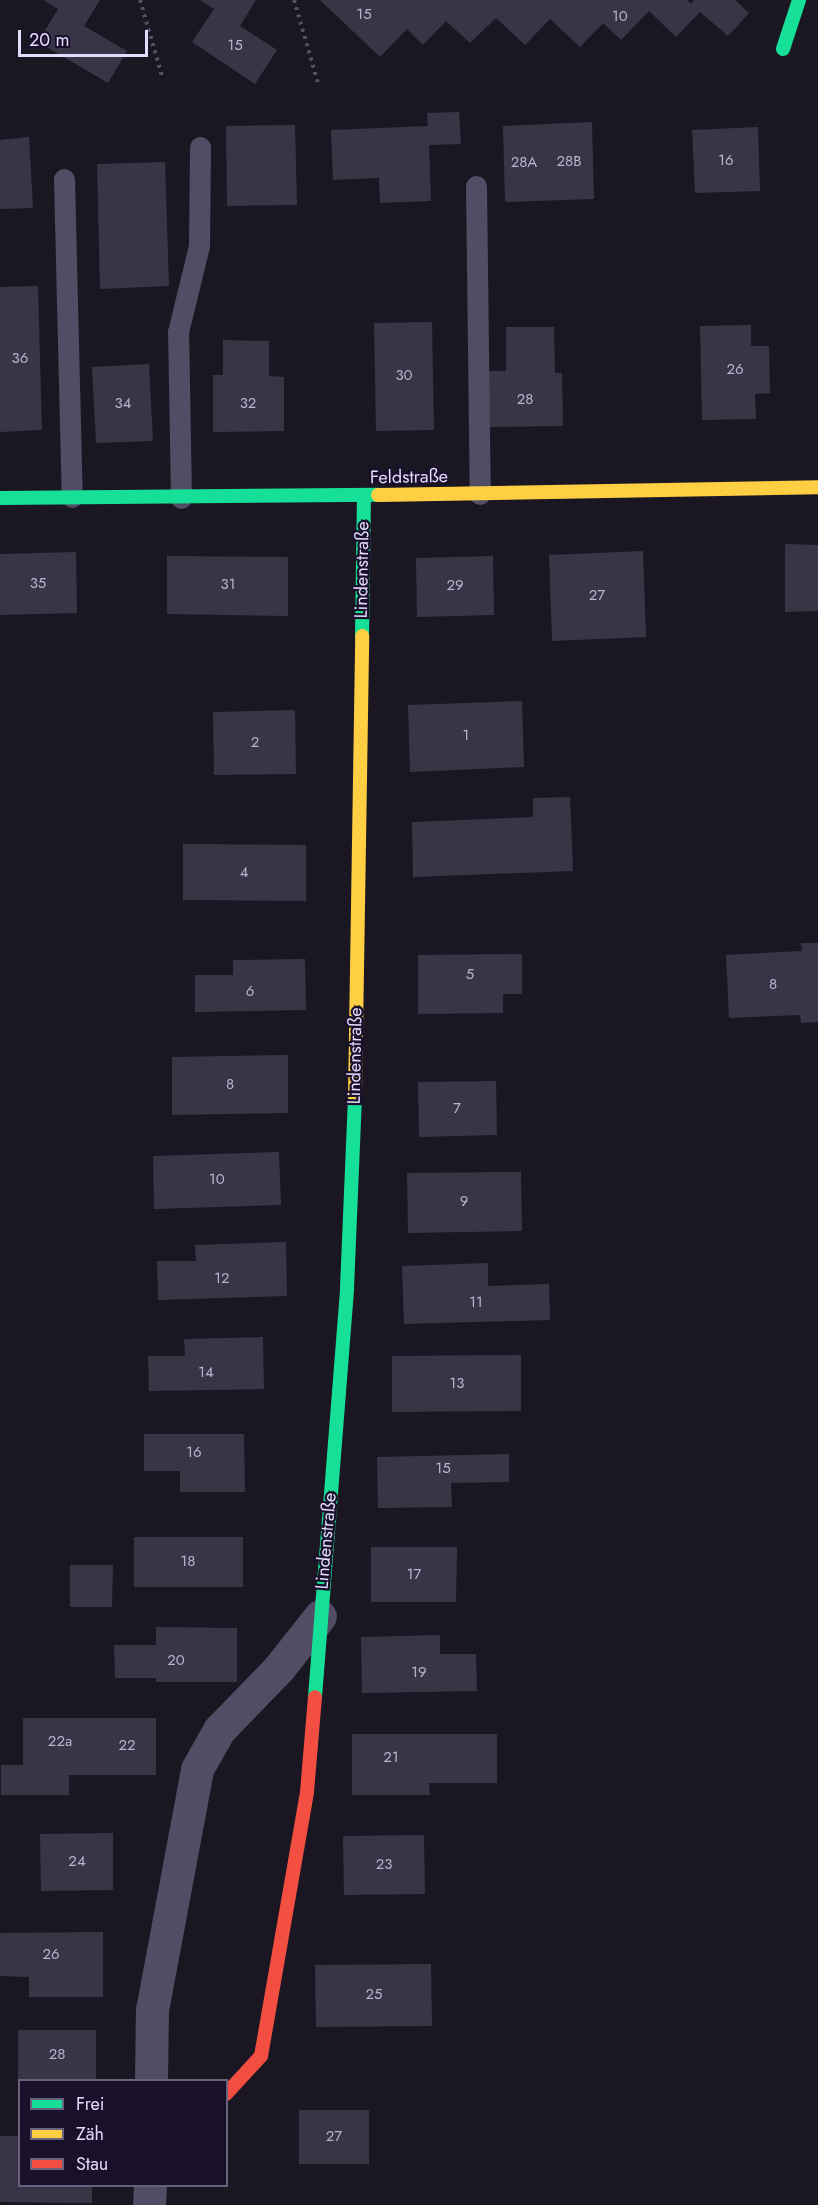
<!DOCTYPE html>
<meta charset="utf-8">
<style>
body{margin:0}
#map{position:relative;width:818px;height:2205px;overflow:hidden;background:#1a1723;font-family:Jost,sans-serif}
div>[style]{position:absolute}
.building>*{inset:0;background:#3a3546}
.path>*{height:4px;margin-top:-2px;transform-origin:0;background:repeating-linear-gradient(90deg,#4b5564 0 3px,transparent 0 7.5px)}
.lane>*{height:21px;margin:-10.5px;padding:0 10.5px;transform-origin:10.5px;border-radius:10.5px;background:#504d64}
.street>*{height:33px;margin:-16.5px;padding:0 16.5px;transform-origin:16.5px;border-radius:16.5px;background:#504d64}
.fast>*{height:14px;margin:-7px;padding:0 7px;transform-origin:7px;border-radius:7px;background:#16e098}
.slow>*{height:14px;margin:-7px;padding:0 7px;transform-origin:7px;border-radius:7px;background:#ffcf43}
.jam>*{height:14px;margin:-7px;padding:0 7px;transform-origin:7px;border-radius:7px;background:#f24e42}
span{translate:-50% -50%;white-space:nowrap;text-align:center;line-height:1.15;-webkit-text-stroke:4.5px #181129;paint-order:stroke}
.number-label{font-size:15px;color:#b9b2d0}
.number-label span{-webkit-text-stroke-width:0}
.street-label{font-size:18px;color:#e3dbfe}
.legend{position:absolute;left:18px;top:2079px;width:210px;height:108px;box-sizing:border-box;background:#181129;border:2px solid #69627e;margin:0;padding:8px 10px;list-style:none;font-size:18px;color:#e3dbfe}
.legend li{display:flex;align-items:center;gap:12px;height:30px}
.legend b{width:30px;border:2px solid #69627e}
.scale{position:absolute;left:18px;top:30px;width:130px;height:27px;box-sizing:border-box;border:3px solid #e3dbfe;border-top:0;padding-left:8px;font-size:18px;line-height:21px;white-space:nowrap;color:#e3dbfe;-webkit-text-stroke:4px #181129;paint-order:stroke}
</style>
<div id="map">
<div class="building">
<div style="clip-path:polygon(43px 0,100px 0,84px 26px,127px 51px,108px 83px,38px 42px,58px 9px)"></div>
<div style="clip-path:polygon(200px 0,256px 0,240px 26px,277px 50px,255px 84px,192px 42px,214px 9px)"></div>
<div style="clip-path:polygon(320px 0,687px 0,691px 4px,694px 0,735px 0,749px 13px,728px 36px,700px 12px,676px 37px,649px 11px,621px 40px,603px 23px,580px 47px,550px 19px,525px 45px,496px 18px,470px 43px,446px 21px,423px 45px,407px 29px,380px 57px)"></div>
<div style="clip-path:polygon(459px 112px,461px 144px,429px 145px,431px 201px,380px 203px,379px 178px,333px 180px,331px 130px,428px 126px,427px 113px)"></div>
<div style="clip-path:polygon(592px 122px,594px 199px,505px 202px,503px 126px)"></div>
<div style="clip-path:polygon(295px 125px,297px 205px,227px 206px,226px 126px)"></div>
<div style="clip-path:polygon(758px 127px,760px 191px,695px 193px,692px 130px)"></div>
<div style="clip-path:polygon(29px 137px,33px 208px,0 209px,0 140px)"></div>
<div style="clip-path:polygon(165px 162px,169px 286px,100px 289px,97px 164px)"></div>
<div style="clip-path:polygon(38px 286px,42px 430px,0 432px,0 287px)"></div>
<div style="clip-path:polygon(432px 322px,434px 430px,376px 431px,374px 323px)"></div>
<div style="clip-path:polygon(751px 325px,751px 346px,769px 346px,770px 393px,755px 394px,756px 419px,702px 420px,700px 326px)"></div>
<div style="clip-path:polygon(506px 327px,554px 327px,555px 373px,562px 373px,563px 426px,489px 427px,488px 371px,506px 371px)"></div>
<div style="clip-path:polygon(223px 340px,269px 341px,269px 376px,284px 377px,284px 431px,213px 432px,213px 375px,223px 375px)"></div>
<div style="clip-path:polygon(149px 364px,153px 441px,96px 443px,92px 367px)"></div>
<div style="clip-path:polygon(785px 544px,818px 545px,818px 611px,785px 612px)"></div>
<div style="clip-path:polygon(643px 551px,646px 637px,552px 641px,549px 555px)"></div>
<div style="clip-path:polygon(76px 552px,77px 613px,0 615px,0 554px)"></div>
<div style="clip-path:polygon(167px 556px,288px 557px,288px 616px,167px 614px)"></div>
<div style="clip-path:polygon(493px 556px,494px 615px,417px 617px,416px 558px)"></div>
<div style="clip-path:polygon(522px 701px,524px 767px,410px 772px,408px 705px)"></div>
<div style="clip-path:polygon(295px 710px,296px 774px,214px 775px,213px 712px)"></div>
<div style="clip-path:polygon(570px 797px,573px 871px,413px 877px,412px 822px,533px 817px,533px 798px)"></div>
<div style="clip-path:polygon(183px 844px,306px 845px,306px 901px,183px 900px)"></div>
<div style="clip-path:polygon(801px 943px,818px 943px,818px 1022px,801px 1023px,800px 1015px,729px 1018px,726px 955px,802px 951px)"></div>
<div style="clip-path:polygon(522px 954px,522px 994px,503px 994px,503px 1013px,418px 1014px,418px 955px)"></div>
<div style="clip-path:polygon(305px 959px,306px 1010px,195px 1012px,195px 975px,233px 975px,233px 960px)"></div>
<div style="clip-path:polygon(288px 1055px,288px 1113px,172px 1115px,172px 1057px)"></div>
<div style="clip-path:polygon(496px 1081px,497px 1135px,419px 1137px,418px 1082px)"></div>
<div style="clip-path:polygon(279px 1152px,281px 1205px,154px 1209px,153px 1156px)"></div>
<div style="clip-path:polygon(521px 1172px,522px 1231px,408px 1233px,407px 1173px)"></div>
<div style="clip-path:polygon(286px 1242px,287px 1296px,158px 1300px,157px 1261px,196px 1261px,195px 1245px)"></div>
<div style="clip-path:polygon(488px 1263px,488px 1286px,549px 1284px,550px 1320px,404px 1324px,402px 1266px)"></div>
<div style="clip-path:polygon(263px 1337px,264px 1389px,149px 1391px,148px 1356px,185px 1356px,184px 1339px)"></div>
<div style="clip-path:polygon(521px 1355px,521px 1411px,392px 1412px,392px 1356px)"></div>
<div style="clip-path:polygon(144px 1434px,244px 1434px,245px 1492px,180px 1492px,180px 1471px,144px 1471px)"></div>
<div style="clip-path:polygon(509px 1454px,509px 1482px,451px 1483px,452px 1507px,378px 1508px,377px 1457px)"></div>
<div style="clip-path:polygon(134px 1537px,243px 1537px,243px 1587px,134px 1587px)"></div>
<div style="clip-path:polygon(371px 1547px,457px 1547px,456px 1602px,371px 1602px)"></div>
<div style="clip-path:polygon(70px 1565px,113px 1565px,112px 1607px,70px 1607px)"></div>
<div style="clip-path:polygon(156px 1627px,237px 1628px,237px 1682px,156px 1682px,156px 1678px,115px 1678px,114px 1645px,156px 1645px)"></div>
<div style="clip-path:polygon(440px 1635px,440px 1654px,476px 1654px,477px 1691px,362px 1693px,361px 1637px)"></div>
<div style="clip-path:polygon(23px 1718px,156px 1718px,156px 1775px,69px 1775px,69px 1795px,1px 1795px,1px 1765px,23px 1765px)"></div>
<div style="clip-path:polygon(352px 1734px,497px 1734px,497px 1783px,429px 1783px,430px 1795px,352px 1795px)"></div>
<div style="clip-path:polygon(113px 1833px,113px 1890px,41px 1891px,40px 1834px)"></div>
<div style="clip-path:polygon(424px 1835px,425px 1894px,344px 1895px,343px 1836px)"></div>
<div style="clip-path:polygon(103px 1932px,103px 1997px,29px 1997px,29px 1977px,0 1976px,0 1933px)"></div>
<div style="clip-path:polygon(431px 1964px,432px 2026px,316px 2027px,315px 1965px)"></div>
<div style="clip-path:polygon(18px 2030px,96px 2030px,96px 2080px,18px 2080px)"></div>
<div style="clip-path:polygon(299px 2110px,369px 2110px,369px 2164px,299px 2164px)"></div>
<div style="clip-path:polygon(0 2136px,20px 2136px,20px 2186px,92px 2186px,92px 2203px,0 2202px)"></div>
</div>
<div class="path">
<div style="left:140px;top:0;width:82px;rotate:73.8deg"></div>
<div style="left:294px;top:0;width:86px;rotate:73.9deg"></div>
</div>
<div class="lane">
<div style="left:64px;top:179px;width:318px;rotate:88.6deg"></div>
<div style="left:476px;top:186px;width:308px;rotate:89.3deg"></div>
<div style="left:181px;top:498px;width:166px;rotate:-91deg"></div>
<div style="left:178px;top:332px;width:89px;rotate:-76.3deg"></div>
<div style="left:199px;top:246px;width:99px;rotate:-89.4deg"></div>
</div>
<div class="street">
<div style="left:151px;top:2080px;width:70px;rotate:-89.2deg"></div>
<div style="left:152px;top:2010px;width:245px;rotate:-79.4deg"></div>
<div style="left:197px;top:1769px;width:45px;rotate:-60.6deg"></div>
<div style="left:219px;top:1730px;width:86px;rotate:-45.9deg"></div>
<div style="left:279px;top:1668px;width:66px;rotate:-51.7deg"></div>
<div style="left:149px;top:2205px;width:19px;rotate:-87deg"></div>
</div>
<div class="fast">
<div style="left:783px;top:49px;width:52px;rotate:-71.9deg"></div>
<div style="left:0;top:498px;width:378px;rotate:-0.5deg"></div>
<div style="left:362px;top:636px;width:141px;rotate:-89.2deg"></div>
<div style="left:315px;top:1697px;width:410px;rotate:-85.5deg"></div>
<div style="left:347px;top:1288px;width:191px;rotate:-87.6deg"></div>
</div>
<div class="slow">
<div style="left:378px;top:495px;width:440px;rotate:-1deg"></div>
<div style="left:355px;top:1097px;width:461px;rotate:-89.1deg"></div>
</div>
<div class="jam">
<div style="left:226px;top:2094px;width:52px;rotate:-47.4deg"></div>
<div style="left:261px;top:2056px;width:268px;rotate:-80.1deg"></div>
<div style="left:307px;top:1792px;width:95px;rotate:-85.2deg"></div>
</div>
<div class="number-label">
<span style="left:364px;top:15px">15</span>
<span style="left:620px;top:17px">10</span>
<span style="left:235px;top:46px">15</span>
<span style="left:726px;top:161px">16</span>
<span style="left:569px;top:162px">28B</span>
<span style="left:524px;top:163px">28A</span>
<span style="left:20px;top:359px">36</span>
<span style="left:735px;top:370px">26</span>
<span style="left:404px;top:376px">30</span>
<span style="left:525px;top:400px">28</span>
<span style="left:123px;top:404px">34</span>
<span style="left:248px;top:404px">32</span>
<span style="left:38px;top:584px">35</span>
<span style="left:228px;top:585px">31</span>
<span style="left:455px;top:586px">29</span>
<span style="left:597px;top:596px">27</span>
<span style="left:466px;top:736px">1</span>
<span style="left:255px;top:743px">2</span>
<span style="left:244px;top:873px">4</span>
<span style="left:470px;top:975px">5</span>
<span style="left:773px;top:985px">8</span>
<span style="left:250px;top:992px">6</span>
<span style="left:230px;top:1085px">8</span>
<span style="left:457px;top:1109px">7</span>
<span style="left:217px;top:1180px">10</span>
<span style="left:464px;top:1202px">9</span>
<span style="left:222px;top:1279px">12</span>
<span style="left:476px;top:1303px">11</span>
<span style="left:206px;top:1373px">14</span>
<span style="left:457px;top:1384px">13</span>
<span style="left:194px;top:1453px">16</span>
<span style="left:443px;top:1469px">15</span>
<span style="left:188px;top:1562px">18</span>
<span style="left:414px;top:1575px">17</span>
<span style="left:176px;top:1661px">20</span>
<span style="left:419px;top:1673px">19</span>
<span style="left:60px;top:1742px">22a</span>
<span style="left:127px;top:1746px">22</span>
<span style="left:391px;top:1758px">21</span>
<span style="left:77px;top:1862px">24</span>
<span style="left:384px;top:1865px">23</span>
<span style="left:51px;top:1955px">26</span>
<span style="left:374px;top:1995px">25</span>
<span style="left:57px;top:2055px">28</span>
<span style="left:334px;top:2137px">27</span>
</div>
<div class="street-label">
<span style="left:409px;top:477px;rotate:-1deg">Feldstraße</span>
<span style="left:362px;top:570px;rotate:-89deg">Lindenstraße</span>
<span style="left:355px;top:1056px;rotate:-89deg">Lindenstraße</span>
<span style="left:326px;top:1541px;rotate:-85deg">Lindenstraße</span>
</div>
<ul class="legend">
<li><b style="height:8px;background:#16e098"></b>Frei</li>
<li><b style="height:8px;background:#ffcf43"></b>Zäh</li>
<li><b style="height:8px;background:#f24e42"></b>Stau</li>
</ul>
<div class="scale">20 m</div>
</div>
